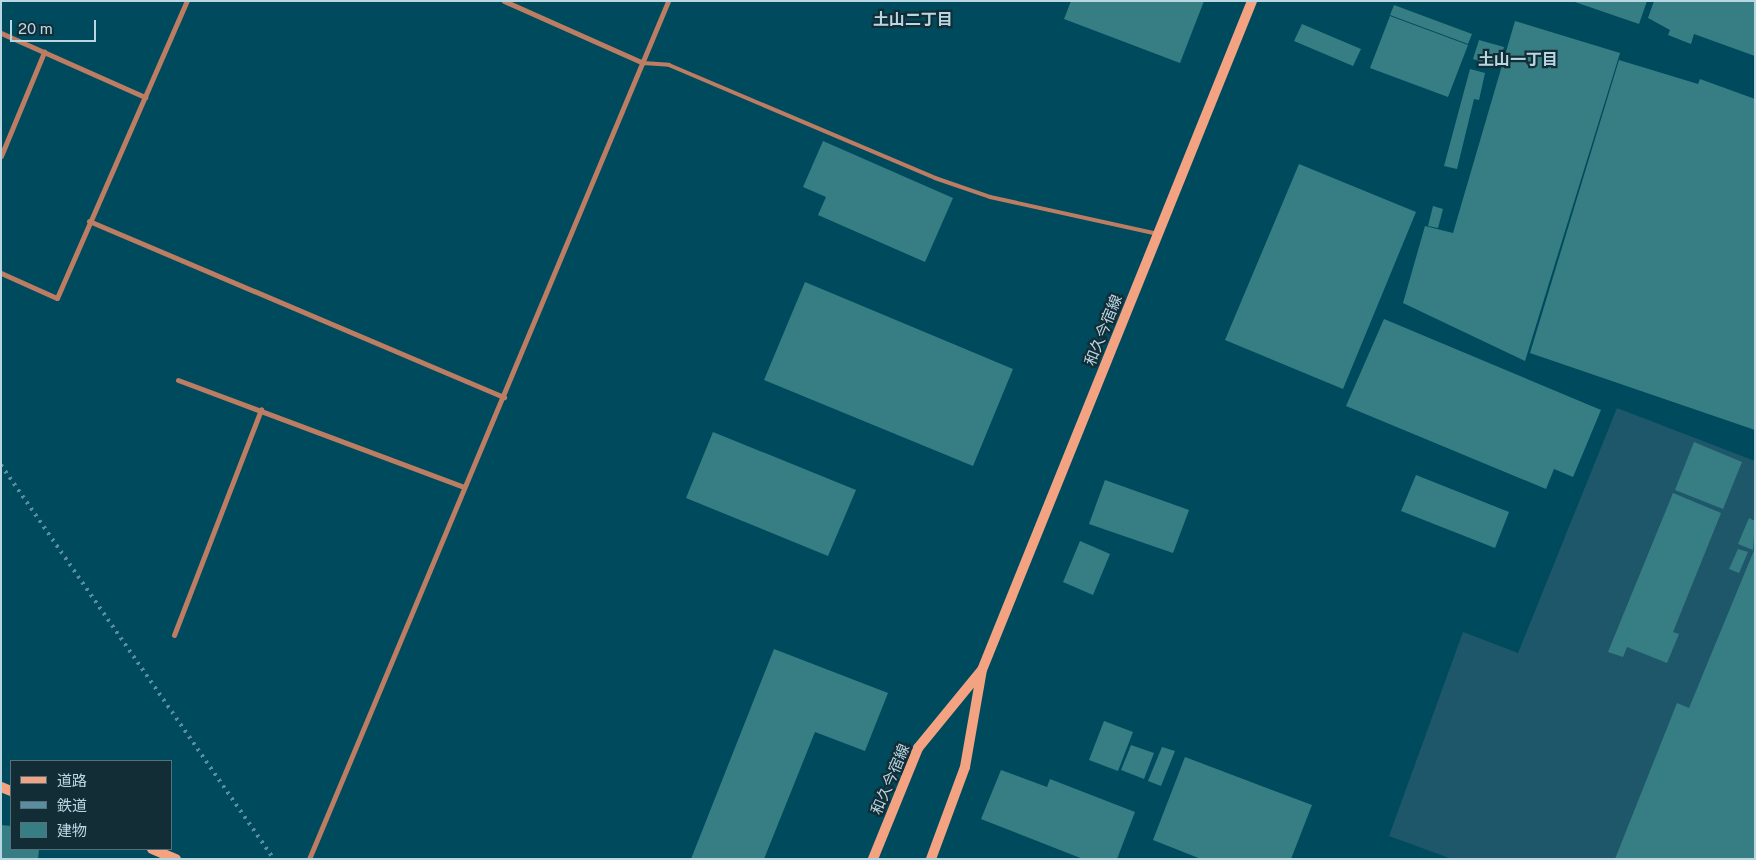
<!DOCTYPE html>
<meta charset="utf-8">
<style>
body{margin:0}
#map{position:relative;width:1756px;height:860px;overflow:hidden;background:#004a5e;font-family:"Public Sans","Noto Sans JP",sans-serif}
div>[style]{position:absolute}
.built>*{inset:0;background:#1f576a}
.building>*{inset:0;background:#367e84}
.lane>*{height:4px;margin:-2px;padding:0 2px;transform-origin:2px;border-radius:2px;background:#bd7d62}
.street>*{height:5px;margin:-2.5px;padding:0 2.5px;transform-origin:2.5px;border-radius:2.5px;background:#bd7d62}
.secondary>*{height:10px;margin:-5px;padding:0 5px;transform-origin:5px;border-radius:5px;background:#f3a381}
.rail>*{height:4px;margin-top:-2px;transform-origin:0;background:repeating-linear-gradient(90deg,#5a8e9f 0 2.5px,transparent 0 7.5px)}
span{translate:-50% -50%;white-space:nowrap;text-align:center;line-height:1.15;-webkit-text-stroke:4.5px #132d36;paint-order:stroke}
.street-label{font-size:15px;color:#b9d7e3}
.neighbourhood-label{font-size:16px;color:#b9d7e3;font-weight:700}
.frame{position:absolute;inset:0;border:2px solid #b9d7e3;pointer-events:none}
.legend{position:absolute;left:10px;top:760px;width:162px;height:90px;box-sizing:border-box;background:#132d36;border:1px solid #55717b;margin:0;padding:6px 9px;list-style:none;font-size:15px;color:#b9d7e3}
.legend li{display:flex;align-items:center;gap:10px;height:25px}
.legend b{width:25px;border:1px solid #55717b}
.scale{position:absolute;left:10px;top:20px;width:86px;height:22px;box-sizing:border-box;border:2px solid #b9d7e3;border-top:0;padding-left:6px;font-size:15px;line-height:18px;white-space:nowrap;color:#b9d7e3;-webkit-text-stroke:4px #132d36;paint-order:stroke}
</style>
<div id="map">
<div class="built">
<div style="clip-path:polygon(1617px 408px,1755px 461px,1755px 859px,1452px 859px,1389px 836px,1463px 632px,1518px 653px)"></div>
</div>
<div class="building">
<div style="clip-path:polygon(1071px 1px,1204px 1px,1180px 63px,1064px 19px)"></div>
<div style="clip-path:polygon(1572px 1px,1647px 1px,1639px 24px)"></div>
<div style="clip-path:polygon(1654px 1px,1755px 1px,1755px 56px,1694px 34px,1691px 44px,1668px 35px,1670px 30px,1648px 18px)"></div>
<div style="clip-path:polygon(1394px 5px,1472px 34px,1468px 44px,1390px 15px)"></div>
<div style="clip-path:polygon(1390px 16px,1468px 45px,1448px 97px,1370px 68px)"></div>
<div style="clip-path:polygon(1515px 21px,1620px 53px,1525px 361px,1403px 303px,1425px 226px,1453px 233px)"></div>
<div style="clip-path:polygon(1302px 24px,1361px 49px,1353px 66px,1294px 41px)"></div>
<div style="clip-path:polygon(1479px 40px,1504px 47px,1498px 67px,1473px 59px)"></div>
<div style="clip-path:polygon(1619px 60px,1698px 84px,1700px 79px,1755px 99px,1755px 430px,1530px 353px)"></div>
<div style="clip-path:polygon(1470px 69px,1485px 73px,1479px 100px,1474px 99px,1457px 169px,1444px 166px)"></div>
<div style="clip-path:polygon(823px 141px,953px 198px,925px 262px,818px 215px,826px 197px,803px 187px)"></div>
<div style="clip-path:polygon(1299px 164px,1416px 212px,1343px 389px,1225px 340px)"></div>
<div style="clip-path:polygon(1433px 206px,1443px 209px,1438px 228px,1428px 226px)"></div>
<div style="clip-path:polygon(805px 282px,1013px 369px,973px 466px,764px 380px)"></div>
<div style="clip-path:polygon(1384px 319px,1601px 410px,1573px 477px,1554px 469px,1546px 489px,1346px 406px)"></div>
<div style="clip-path:polygon(713px 432px,856px 490px,828px 556px,686px 498px)"></div>
<div style="clip-path:polygon(1694px 442px,1742px 462px,1723px 509px,1675px 490px)"></div>
<div style="clip-path:polygon(1416px 475px,1509px 512px,1495px 548px,1401px 511px)"></div>
<div style="clip-path:polygon(1105px 480px,1189px 510px,1173px 553px,1089px 524px)"></div>
<div style="clip-path:polygon(1673px 493px,1721px 513px,1673px 632px,1679px 634px,1667px 663px,1627px 647px,1623px 657px,1608px 652px)"></div>
<div style="clip-path:polygon(1749px 518px,1755px 521px,1753px 550px,1738px 544px)"></div>
<div style="clip-path:polygon(1080px 541px,1110px 554px,1093px 595px,1063px 582px)"></div>
<div style="clip-path:polygon(1755px 548px,1755px 859px,1615px 859px,1677px 703px,1689px 708px)"></div>
<div style="clip-path:polygon(1738px 549px,1748px 552px,1739px 573px,1729px 569px)"></div>
<div style="clip-path:polygon(774px 649px,888px 693px,865px 751px,815px 732px,764px 859px,691px 859px)"></div>
<div style="clip-path:polygon(1104px 721px,1133px 732px,1118px 771px,1089px 760px)"></div>
<div style="clip-path:polygon(1131px 745px,1154px 753px,1144px 779px,1121px 770px)"></div>
<div style="clip-path:polygon(1162px 747px,1175px 751px,1161px 786px,1148px 781px)"></div>
<div style="clip-path:polygon(1185px 757px,1312px 805px,1291px 859px,1201px 859px,1153px 840px)"></div>
<div style="clip-path:polygon(1001px 770px,1047px 787px,1050px 779px,1135px 812px,1117px 859px,1083px 859px,981px 819px)"></div>
<div style="clip-path:polygon(1px 825px,11px 826px,11px 849px,39px 849px,38px 859px,1px 859px)"></div>
</div>
<div class="lane">
<div style="left:643px;top:63px;width:26px;rotate:4deg"></div>
<div style="left:669px;top:65px;width:289px;rotate:23deg"></div>
<div style="left:935px;top:178px;width:58px;rotate:19.1deg"></div>
<div style="left:990px;top:197px;width:172px;rotate:12.4deg"></div>
</div>
<div class="street">
<div style="left:504px;top:1px;width:152px;rotate:24deg"></div>
<div style="left:1px;top:33px;width:158px;rotate:24deg"></div>
<div style="left:1px;top:156px;width:113px;rotate:-67.5deg"></div>
<div style="left:89px;top:221px;width:451px;rotate:23deg"></div>
<div style="left:1px;top:273px;width:61px;rotate:24.1deg"></div>
<div style="left:57px;top:298px;width:324px;rotate:-66.4deg"></div>
<div style="left:178px;top:380px;width:305px;rotate:20.5deg"></div>
<div style="left:174px;top:635px;width:242px;rotate:-68.9deg"></div>
<div style="left:309px;top:859px;width:930px;rotate:-67.29deg"></div>
</div>
<div class="secondary">
<div style="left:1px;top:787px;width:11px;rotate:22deg"></div>
<div style="left:152px;top:849px;width:26px;rotate:23deg"></div>
<div style="left:873px;top:859px;width:120px;rotate:-67.9deg"></div>
<div style="left:918px;top:748px;width:99px;rotate:-50.7deg"></div>
<div style="left:931px;top:859px;width:98px;rotate:-69.7deg"></div>
<div style="left:965px;top:767px;width:98px;rotate:-80.1deg"></div>
<div style="left:982px;top:670px;width:721px;rotate:-68.02deg"></div>
</div>
<div class="rail">
<div style="left:1px;top:465px;width:479px;rotate:55.3deg"></div>
</div>
<div class="street-label">
<span style="left:1103px;top:330px;rotate:-68deg">和久今宿線</span>
<span style="left:890px;top:779px;rotate:-67deg">和久今宿線</span>
</div>
<div class="neighbourhood-label">
<span style="left:913px;top:20px">土山二丁目</span>
<span style="left:1518px;top:60px">土山一丁目</span>
</div>
<div class="frame"></div>
<ul class="legend">
<li><b style="height:6px;background:#f3a381"></b>道路</li>
<li><b style="height:6px;background:#5a8e9f"></b>鉄道</li>
<li><b style="height:14px;background:#367e84"></b>建物</li>
</ul>
<div class="scale">20 m</div>
</div>
